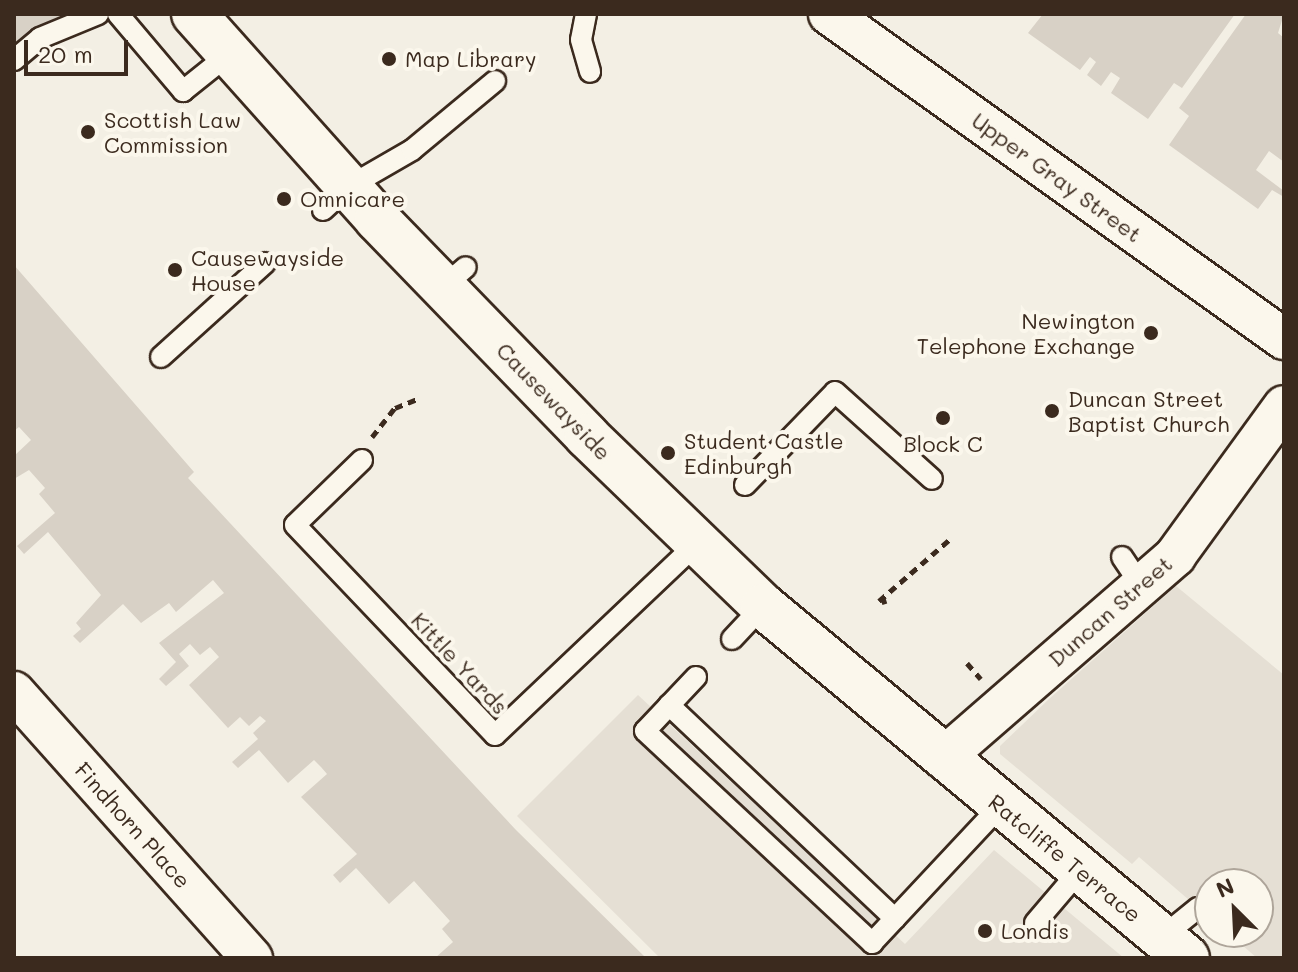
<!DOCTYPE html>
<style>
body{margin:0}
#map{position:relative;width:1298px;height:972px;overflow:hidden;background:#f3efe4;font-family:Mali,sans-serif}
div>[style]{position:absolute}
.built>*{inset:0;background:#e5dfd4}
.green>*{inset:0;background:#d8d1c6}
.path>*{height:5px;margin-top:-2.5px;transform-origin:0;background:repeating-linear-gradient(90deg,#3b2a1e 0 8px,transparent 0 14px)}
.roads{filter:drop-shadow(2px 0 #3b2a1e) drop-shadow(-2px 0 #3b2a1e) drop-shadow(0 2px #3b2a1e) drop-shadow(0 -2px #3b2a1e)}
.service>*{height:20px;margin:-10px;padding:0 10px;transform-origin:10px;border-radius:10px;background:#fbf7ec}
.minor>*{height:40px;margin:-20px;padding:0 20px;transform-origin:20px;border-radius:20px;background:#fbf7ec}
.tertiary>*{height:44px;margin:-22px;padding:0 22px;transform-origin:22px;border-radius:22px;background:#fbf7ec}
.dots>*{width:22px;height:22px;translate:-50% -50%;box-sizing:border-box;border:4px solid #fbf7ec;border-radius:50%}
span{translate:-50% -50%;white-space:nowrap;text-align:center;line-height:1.15;-webkit-text-stroke:8px #fbf7ec;paint-order:stroke}
.poi-label{font-size:22px;color:#3b2a1e}
.left{translate:0 -50%;text-align:left}
.right{translate:-100% -50%;text-align:right}
.street-label{font-size:22px;color:#3b2a1e}
.frame{position:absolute;inset:0;border:16px solid #3b2a1e;pointer-events:none}
.north{position:absolute;left:1194px;top:868px;width:80px;height:80px;box-sizing:border-box;background:#fbf7ec;border:2px solid #aea59a;border-radius:50%;rotate:336deg;font-size:22px;font-weight:700;line-height:32px;text-align:center;color:#3b2a1e}
.north::after{content:'';display:block;margin:auto;width:28px;height:36px;background:#3b2a1e;clip-path:polygon(50% 0,100% 100%,50% 72%,0 100%)}
.scale{position:absolute;left:24px;top:40px;width:104px;height:36px;box-sizing:border-box;border:4px solid #3b2a1e;border-top:0;padding-left:10px;font-size:24px;line-height:28px;white-space:nowrap;color:#3b2a1e;-webkit-text-stroke:6px #fbf7ec;paint-order:stroke}
</style>
<div id="map">
<div class="built">
<div style="clip-path:polygon(1176px 586px,1284px 675px,1284px 958px,1257px 958px,1227px 932px,1258px 932px,1258px 884px,1210px 884px,1210px 918px,1139px 857px,1132px 864px,1000px 754px,1000px 746px,1049px 699px)"></div>
<div style="clip-path:polygon(638px 695px,905px 944px,994px 850px,1124px 958px,660px 958px,517px 816px)"></div>
</div>
<div class="green">
<div style="clip-path:polygon(14px 14px,62px 14px,67px 21px,14px 43px)"></div>
<div style="clip-path:polygon(1043px 14px,1235px 14px,1182px 88px,1174px 83px,1148px 119px,1111px 93px,1120px 78px,1111px 72px,1101px 86px,1087px 75px,1096px 62px,1090px 57px,1080px 70px,1028px 33px)"></div>
<div style="clip-path:polygon(1246px 14px,1284px 14px,1278px 33px,1284px 38px,1284px 162px,1269px 151px,1256px 170px,1284px 191px,1284px 197px,1272px 190px,1258px 209px,1169px 145px,1189px 116px,1179px 108px)"></div>
<div style="clip-path:polygon(14px 265px,194px 472px,188px 478px,216px 508px,516px 830px,646px 958px,435px 958px,453px 942px,442px 929px,450px 921px,414px 881px,389px 904px,356px 868px,340px 883px,333px 875px,357px 854px,301px 797px,327px 774px,321px 767px,314px 760px,288px 783px,259px 750px,238px 768px,232px 762px,258px 739px,253px 733px,266px 721px,260px 716px,249px 726px,240px 717px,228px 728px,189px 685px,219px 657px,210px 647px,200px 655px,190px 644px,179px 654px,189px 666px,166px 686px,159px 679px,176px 662px,159px 643px,224px 593px,213px 580px,176px 612px,169px 603px,141px 623px,123px 604px,80px 643px,73px 636px,81px 629px,76px 623px,101px 595px,48px 532px,24px 554px,17px 546px,55px 513px,39px 494px,45px 488px,29px 470px,14px 479px,14px 456px,31px 440px,19px 427px,14px 431px)"></div>
</div>
<div class="path">
<div style="left:372px;top:437px;width:37px;rotate:-52deg"></div>
<div style="left:395px;top:408px;width:27px;rotate:-22deg"></div>
<div style="left:883px;top:598px;width:6px;rotate:72deg"></div>
<div style="left:879px;top:601px;width:93px;rotate:-41.1deg"></div>
<div style="left:967px;top:663px;width:21px;rotate:49deg"></div>
</div>
<div class="roads">
<div class="service">
<div style="left:118px;top:14px;width:101px;rotate:49.8deg"></div>
<div style="left:183px;top:91px;width:58px;rotate:-38.7deg"></div>
<div style="left:586px;top:14px;width:26px;rotate:101deg"></div>
<div style="left:581px;top:40px;width:33px;rotate:74deg"></div>
<div style="left:14px;top:60px;width:34px;rotate:-40deg"></div>
<div style="left:40px;top:38px;width:63px;rotate:-22.5deg"></div>
<div style="left:323px;top:210px;width:34px;rotate:-43deg"></div>
<div style="left:348px;top:187px;width:74px;rotate:-30deg"></div>
<div style="left:412px;top:150px;width:108px;rotate:-39.7deg"></div>
<div style="left:443px;top:287px;width:30px;rotate:-41deg"></div>
<div style="left:161px;top:357px;width:140px;rotate:-42.1deg"></div>
<div style="left:362px;top:460px;width:93px;rotate:135.9deg"></div>
<div style="left:295px;top:525px;width:290px;rotate:46.4deg"></div>
<div style="left:495px;top:735px;width:279px;rotate:-43.5deg"></div>
<div style="left:745px;top:485px;width:129px;rotate:-45.9deg"></div>
<div style="left:835px;top:392px;width:130px;rotate:41.9deg"></div>
<div style="left:1122px;top:557px;width:34px;rotate:56deg"></div>
<div style="left:732px;top:639px;width:45px;rotate:-46.8deg"></div>
<div style="left:696px;top:677px;width:74px;rotate:133.4deg"></div>
<div style="left:645px;top:731px;width:311px;rotate:43deg"></div>
<div style="left:872px;top:943px;width:189px;rotate:-46.9deg"></div>
<div style="left:669px;top:705px;width:311px;rotate:43.4deg"></div>
<div style="left:1035px;top:923px;width:71px;rotate:-49.6deg"></div>
<div style="left:1162px;top:937px;width:46px;rotate:-38.9deg"></div>
</div>
<div class="minor">
<div style="left:829px;top:14px;width:559px;rotate:35.54deg"></div>
<div style="left:14px;top:692px;width:357px;rotate:48.2deg"></div>
<div style="left:943px;top:758px;width:308px;rotate:-41deg"></div>
<div style="left:1175px;top:556px;width:185px;rotate:-54deg"></div>
</div>
<div class="tertiary">
<div style="left:194px;top:14px;width:275px;rotate:48.2deg"></div>
<div style="left:377px;top:219px;width:302px;rotate:45.9deg"></div>
<div style="left:587px;top:436px;width:245px;rotate:44deg"></div>
<div style="left:763px;top:606px;width:551px;rotate:39.7deg"></div>
</div>
</div>
<div class="dots">
<div style="left:389px;top:59px;background:#3b2a1e"></div>
<div style="left:88px;top:132px;background:#3b2a1e"></div>
<div style="left:284px;top:199px;background:#3b2a1e"></div>
<div style="left:175px;top:270px;background:#3b2a1e"></div>
<div style="left:1151px;top:333px;background:#3b2a1e"></div>
<div style="left:1052px;top:411px;background:#3b2a1e"></div>
<div style="left:943px;top:418px;background:#3b2a1e"></div>
<div style="left:668px;top:453px;background:#3b2a1e"></div>
<div style="left:985px;top:931px;background:#3b2a1e"></div>
</div>
<div class="poi-label">
<span class="left" style="left:405px;top:59px">Map Library</span>
<span class="left" style="left:104px;top:132px">Scottish Law<br>Commission</span>
<span class="left" style="left:300px;top:199px">Omnicare</span>
<span class="left" style="left:191px;top:270px">Causewayside<br>House</span>
<span class="right" style="left:1135px;top:333px">Newington<br>Telephone Exchange</span>
<span class="left" style="left:1068px;top:411px">Duncan Street<br>Baptist Church</span>
<span class="left" style="left:684px;top:453px">Student Castle<br>Edinburgh</span>
<span style="left:943px;top:444px">Block C</span>
<span class="left" style="left:1001px;top:931px">Londis</span>
</div>
<div class="street-label">
<span style="left:1057px;top:177px;rotate:36deg">Upper Gray Street</span>
<span style="left:554px;top:401px;rotate:46deg">Causewayside</span>
<span style="left:1110px;top:611px;rotate:-41deg">Duncan Street</span>
<span style="left:460px;top:663px;rotate:47deg">Kittle Yards</span>
<span style="left:133px;top:825px;rotate:48deg">Findhorn Place</span>
<span style="left:1065px;top:858px;rotate:39deg">Ratcliffe Terrace</span>
</div>
<div class="frame"></div>
<div class="north">N</div>
<div class="scale">20 m</div>
</div>
